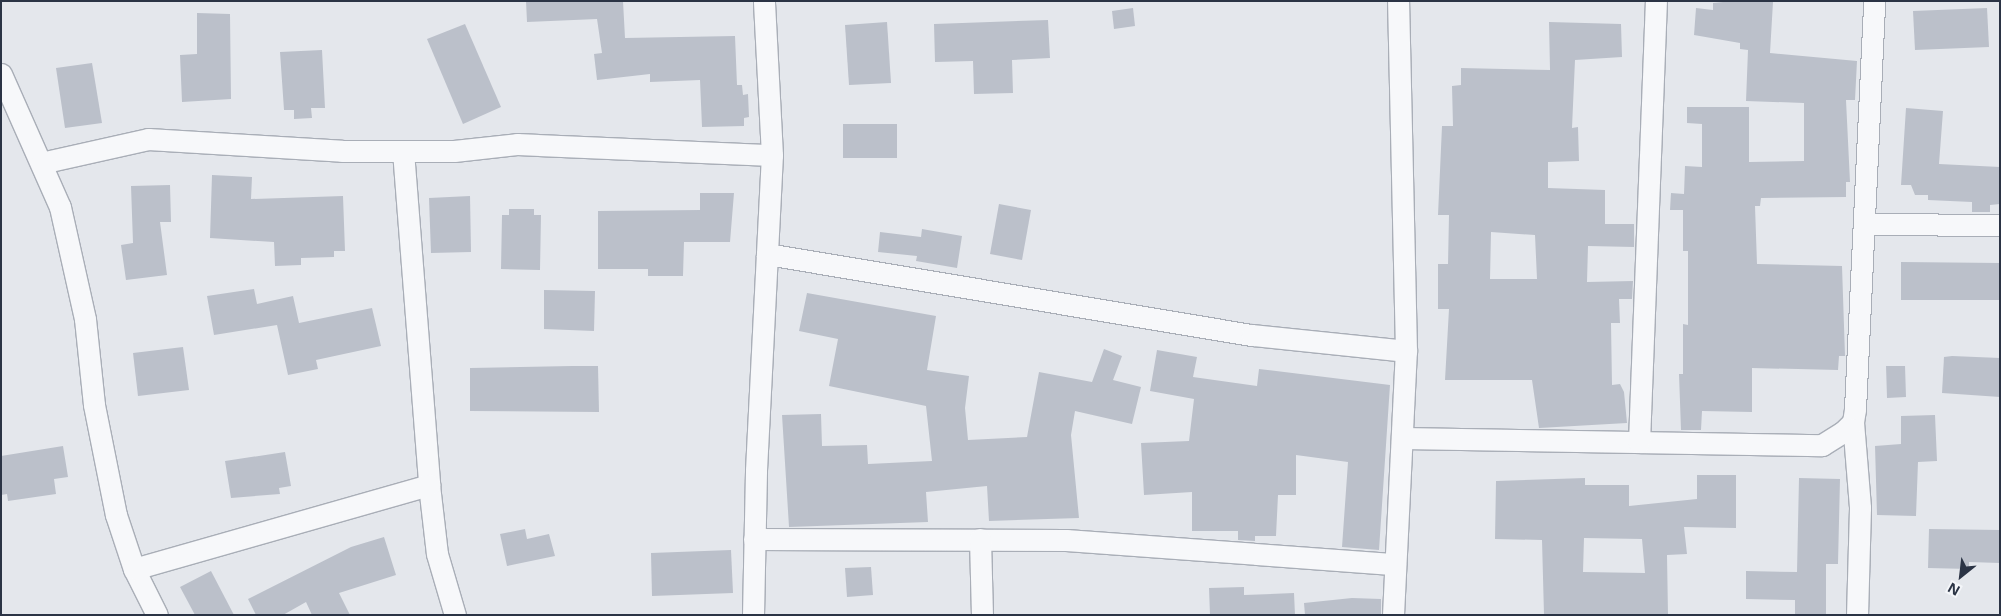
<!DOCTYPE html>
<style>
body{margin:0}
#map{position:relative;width:2001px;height:616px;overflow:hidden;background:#e4e7ec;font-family:"Noto Sans",sans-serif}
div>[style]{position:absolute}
.building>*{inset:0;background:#bbc0ca}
.roads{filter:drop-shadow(1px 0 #a9aeb7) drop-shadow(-1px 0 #a9aeb7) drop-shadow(0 1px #a9aeb7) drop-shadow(0 -1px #a9aeb7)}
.minor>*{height:21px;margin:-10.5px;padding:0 10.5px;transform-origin:10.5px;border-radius:10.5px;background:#f7f8fa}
span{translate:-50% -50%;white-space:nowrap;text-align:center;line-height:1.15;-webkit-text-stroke:5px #f4f6f9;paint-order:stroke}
.frame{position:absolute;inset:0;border:2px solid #2b3445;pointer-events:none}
.north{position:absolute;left:1936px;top:551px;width:50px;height:50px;-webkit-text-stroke:4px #f4f6f9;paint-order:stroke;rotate:209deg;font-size:14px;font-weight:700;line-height:20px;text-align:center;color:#2b3445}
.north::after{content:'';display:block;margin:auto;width:18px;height:22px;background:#2b3445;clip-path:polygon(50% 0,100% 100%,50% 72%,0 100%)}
</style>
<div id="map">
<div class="building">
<div style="clip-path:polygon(526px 1px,623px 1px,625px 38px,735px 36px,737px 85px,742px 85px,743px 95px,748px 94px,749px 117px,744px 118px,744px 126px,702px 127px,700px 80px,650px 82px,650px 74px,597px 80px,594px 54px,602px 53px,597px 19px,527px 22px)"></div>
<div style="clip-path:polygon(1733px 1px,1773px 2px,1770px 53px,1857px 61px,1855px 100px,1846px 100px,1850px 182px,1846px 182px,1846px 197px,1761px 198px,1760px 206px,1755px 206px,1757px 264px,1842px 266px,1845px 356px,1839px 356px,1838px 370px,1752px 368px,1752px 412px,1702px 411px,1701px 430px,1681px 430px,1679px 374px,1683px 374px,1683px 324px,1688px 325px,1688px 251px,1683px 251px,1683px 210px,1670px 210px,1671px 193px,1684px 194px,1685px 166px,1702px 167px,1702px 124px,1687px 123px,1687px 107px,1749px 107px,1749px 162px,1804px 161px,1804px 103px,1746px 101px,1748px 50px,1740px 49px,1740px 43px,1694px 35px,1696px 8px,1713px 10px,1713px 3px)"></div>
<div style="clip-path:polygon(1133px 8px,1135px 26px,1114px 29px,1112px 11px)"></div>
<div style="clip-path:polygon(1987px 8px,1989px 47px,1915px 50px,1913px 11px)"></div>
<div style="clip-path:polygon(197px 13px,230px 14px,231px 99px,182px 102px,180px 55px,197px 54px)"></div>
<div style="clip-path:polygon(1048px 20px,1050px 58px,1012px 60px,1013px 93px,974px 94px,973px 61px,935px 62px,934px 24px)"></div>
<div style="clip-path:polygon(887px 22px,891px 83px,849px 85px,845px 25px)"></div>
<div style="clip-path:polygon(evenodd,1549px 22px,1621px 24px,1622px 57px,1575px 60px,1572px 128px,1578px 127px,1579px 161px,1548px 162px,1548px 188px,1605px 190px,1605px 224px,1634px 224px,1634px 247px,1588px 246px,1587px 282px,1633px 281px,1632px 299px,1619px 299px,1620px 323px,1611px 323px,1612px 385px,1620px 384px,1624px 392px,1627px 423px,1539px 428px,1532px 380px,1445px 380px,1449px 309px,1438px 309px,1438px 264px,1448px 264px,1449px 215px,1438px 215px,1442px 126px,1453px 126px,1452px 86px,1461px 85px,1461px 68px,1550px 70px,1549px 22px,1491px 232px,1535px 235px,1537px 279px,1490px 279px,1491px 232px)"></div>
<div style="clip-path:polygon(465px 24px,501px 107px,463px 124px,427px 39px)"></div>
<div style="clip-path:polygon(322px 50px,325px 108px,311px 108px,312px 118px,294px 119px,294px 110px,284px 110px,280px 52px)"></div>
<div style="clip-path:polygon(92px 63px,102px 123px,65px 128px,56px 68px)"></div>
<div style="clip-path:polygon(1906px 108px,1943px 111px,1939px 164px,2000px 167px,2000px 204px,1990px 205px,1990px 212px,1972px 212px,1972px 202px,1928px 200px,1928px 195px,1915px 195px,1911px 185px,1901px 185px)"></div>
<div style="clip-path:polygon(843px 124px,897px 124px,897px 158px,843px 158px)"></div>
<div style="clip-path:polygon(212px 175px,252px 177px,251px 199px,343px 196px,345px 251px,334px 251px,334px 257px,301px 258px,301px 265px,275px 266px,274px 242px,210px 238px)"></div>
<div style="clip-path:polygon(170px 185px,171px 222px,160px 222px,167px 275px,126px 280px,121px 245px,133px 243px,131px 186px)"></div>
<div style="clip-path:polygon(700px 193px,734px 193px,730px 242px,684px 242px,683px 276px,648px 276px,648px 269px,598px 269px,598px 211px,700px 210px)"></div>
<div style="clip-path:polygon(470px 196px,471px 252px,431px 253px,429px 198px)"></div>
<div style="clip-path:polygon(999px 204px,1031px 210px,1022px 260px,990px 254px)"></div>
<div style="clip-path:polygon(509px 209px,534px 209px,534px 215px,541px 215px,540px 270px,501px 269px,502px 215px,509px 215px)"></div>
<div style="clip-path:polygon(922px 229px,962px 236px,957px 268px,916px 261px,917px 256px,878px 252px,880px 232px,921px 237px)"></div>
<div style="clip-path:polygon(1901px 262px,2000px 263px,2000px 300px,1901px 300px)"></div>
<div style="clip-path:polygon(254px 289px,257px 304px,293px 296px,299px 323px,372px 308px,381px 346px,316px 360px,318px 369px,288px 375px,277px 325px,214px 335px,207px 296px)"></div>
<div style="clip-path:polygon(544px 290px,595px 291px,594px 331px,544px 329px)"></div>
<div style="clip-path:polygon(807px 293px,936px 316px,927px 370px,969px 376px,965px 408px,968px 440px,1027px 437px,1039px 372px,1092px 382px,1104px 349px,1122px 356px,1113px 380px,1141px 387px,1132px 424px,1075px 411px,1071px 435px,1079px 518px,989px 521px,987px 486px,926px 492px,928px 522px,789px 527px,782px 415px,821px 414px,822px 446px,867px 445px,868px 464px,932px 461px,926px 406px,829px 386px,838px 339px,799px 331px)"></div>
<div style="clip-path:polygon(183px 347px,189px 390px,138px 396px,133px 353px)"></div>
<div style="clip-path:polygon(1157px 350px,1197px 357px,1193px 377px,1257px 386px,1259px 369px,1390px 385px,1379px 550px,1342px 547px,1348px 462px,1296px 455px,1296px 495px,1278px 495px,1276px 536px,1255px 536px,1255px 541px,1238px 540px,1238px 531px,1192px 531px,1192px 492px,1144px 495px,1141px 443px,1189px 441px,1194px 399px,1150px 391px)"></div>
<div style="clip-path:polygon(1952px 356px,2000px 358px,2000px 397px,1942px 393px,1944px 357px)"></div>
<div style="clip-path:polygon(572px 366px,598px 366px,599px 412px,470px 411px,470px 368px)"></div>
<div style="clip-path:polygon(1886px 366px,1905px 366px,1906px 397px,1887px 398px)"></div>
<div style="clip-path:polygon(1935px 415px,1937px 461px,1918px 462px,1916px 516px,1877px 515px,1875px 446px,1901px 444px,1901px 416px)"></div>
<div style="clip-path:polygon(63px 446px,68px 477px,54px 479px,56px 494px,8px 501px,7px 494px,1px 495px,1px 456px)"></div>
<div style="clip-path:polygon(285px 452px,291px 486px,279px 488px,280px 494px,231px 498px,225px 461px)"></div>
<div style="clip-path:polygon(evenodd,1697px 475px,1736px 475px,1736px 528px,1684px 527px,1687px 554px,1667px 555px,1668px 615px,1544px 615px,1542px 540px,1495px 539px,1496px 481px,1585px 478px,1585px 485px,1629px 485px,1629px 506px,1697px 499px,1697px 475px,1584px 538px,1642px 539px,1645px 573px,1583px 572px,1584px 538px)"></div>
<div style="clip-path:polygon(1799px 478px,1840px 479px,1838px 564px,1826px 564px,1826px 615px,1795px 615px,1795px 600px,1746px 599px,1746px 571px,1797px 572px)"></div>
<div style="clip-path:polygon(525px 529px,527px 539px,549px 534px,555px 556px,507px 566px,500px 534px)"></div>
<div style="clip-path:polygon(1929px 529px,2000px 530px,2000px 563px,1969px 562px,1969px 569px,1928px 568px)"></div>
<div style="clip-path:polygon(384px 537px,396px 575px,339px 593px,350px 615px,312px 615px,306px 602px,283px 615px,256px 615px,248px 599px,351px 547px)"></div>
<div style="clip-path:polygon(731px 550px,733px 593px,652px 596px,651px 553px)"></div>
<div style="clip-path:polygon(871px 567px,873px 595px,847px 597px,845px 568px)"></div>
<div style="clip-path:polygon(211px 571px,234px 615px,195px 615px,180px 587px)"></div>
<div style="clip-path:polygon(1244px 587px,1244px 595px,1294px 593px,1295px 615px,1210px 615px,1209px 588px)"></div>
<div style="clip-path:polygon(1352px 598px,1381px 599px,1381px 615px,1305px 615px,1304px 603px)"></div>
</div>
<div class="roads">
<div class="minor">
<div style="left:1px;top:74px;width:145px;rotate:66.1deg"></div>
<div style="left:60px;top:207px;width:115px;rotate:77.4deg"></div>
<div style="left:85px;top:319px;width:86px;rotate:84deg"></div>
<div style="left:94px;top:405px;width:112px;rotate:78.7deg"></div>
<div style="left:116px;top:515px;width:57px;rotate:71.6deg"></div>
<div style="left:134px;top:569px;width:51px;rotate:63.4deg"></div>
<div style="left:403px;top:151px;width:335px;rotate:85.5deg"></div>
<div style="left:429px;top:485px;width:69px;rotate:83.4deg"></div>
<div style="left:437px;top:554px;width:64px;rotate:73.6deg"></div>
<div style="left:41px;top:163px;width:110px;rotate:-12.6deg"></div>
<div style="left:148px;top:139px;width:194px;rotate:3.5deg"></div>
<div style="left:342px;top:151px;width:112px"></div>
<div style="left:454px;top:151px;width:63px;rotate:-6.3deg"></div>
<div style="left:517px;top:144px;width:255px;rotate:2.5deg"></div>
<div style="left:1865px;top:224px;width:135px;rotate:0.4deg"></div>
<div style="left:767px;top:254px;width:492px;rotate:9.5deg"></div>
<div style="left:1252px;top:335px;width:155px;rotate:5.9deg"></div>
<div style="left:1853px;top:422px;width:86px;rotate:85.3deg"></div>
<div style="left:1860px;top:508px;width:107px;rotate:91.6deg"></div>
<div style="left:1403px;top:438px;width:419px;rotate:1deg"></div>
<div style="left:1822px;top:445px;width:25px;rotate:-32deg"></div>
<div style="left:1843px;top:432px;width:14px;rotate:-45deg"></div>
<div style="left:1853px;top:422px;width:13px;rotate:-81deg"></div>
<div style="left:1855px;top:409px;width:408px;rotate:-87.3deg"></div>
<div style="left:1639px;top:442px;width:441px;rotate:-87.8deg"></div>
<div style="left:754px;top:539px;width:312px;rotate:0.2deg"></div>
<div style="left:1066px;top:540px;width:330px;rotate:4.2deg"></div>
<div style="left:980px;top:539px;width:76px;rotate:88.5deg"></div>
<div style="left:134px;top:569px;width:307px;rotate:-15.9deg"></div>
<div style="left:753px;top:615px;width:145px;rotate:-88.8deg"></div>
<div style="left:756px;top:470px;width:315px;rotate:-87.1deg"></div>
<div style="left:772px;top:155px;width:154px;rotate:-93deg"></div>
<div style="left:1393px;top:615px;width:264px;rotate:-87.2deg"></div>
<div style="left:1406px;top:351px;width:350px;rotate:-91.3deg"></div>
</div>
</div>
<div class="frame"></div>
<div class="north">N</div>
</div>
